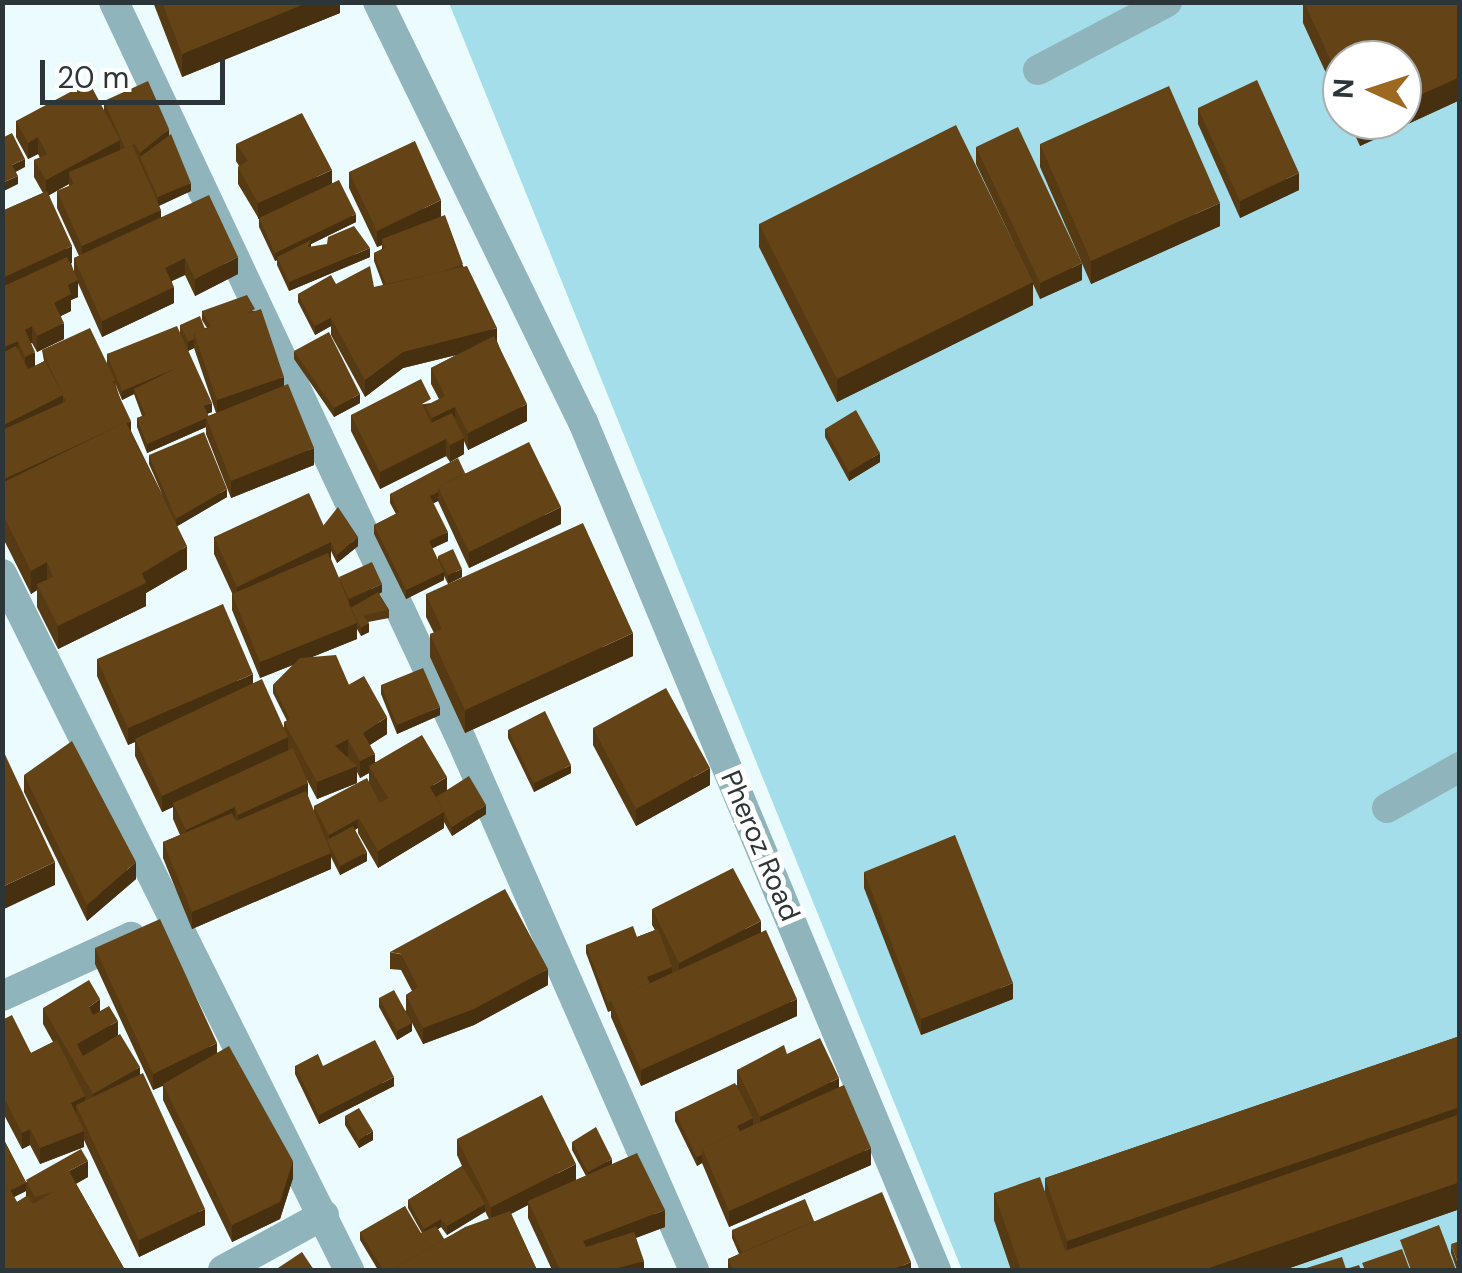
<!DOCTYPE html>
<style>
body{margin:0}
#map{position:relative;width:1462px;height:1273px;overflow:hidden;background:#ecfbfe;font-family:"DM Sans",sans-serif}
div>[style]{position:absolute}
.green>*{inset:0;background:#a4deea}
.minor>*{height:30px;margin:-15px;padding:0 15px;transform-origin:15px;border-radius:15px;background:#8fb4bb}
.wall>*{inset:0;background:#563a14}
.shaded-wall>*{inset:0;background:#463010}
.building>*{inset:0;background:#644417}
span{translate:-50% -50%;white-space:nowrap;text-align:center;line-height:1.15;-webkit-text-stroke:10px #fff;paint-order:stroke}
.street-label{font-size:28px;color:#2c3638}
.frame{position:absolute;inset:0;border:5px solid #2c3638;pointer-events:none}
.north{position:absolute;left:1322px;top:40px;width:100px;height:100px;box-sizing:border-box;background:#fff;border:2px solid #abafaf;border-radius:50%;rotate:273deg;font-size:28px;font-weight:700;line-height:40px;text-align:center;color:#2c3638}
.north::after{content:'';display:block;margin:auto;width:35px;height:45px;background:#9d6920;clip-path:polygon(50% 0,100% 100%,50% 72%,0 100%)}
.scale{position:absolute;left:40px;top:60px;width:185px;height:45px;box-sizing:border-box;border:5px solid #2c3638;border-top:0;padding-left:12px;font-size:30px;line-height:35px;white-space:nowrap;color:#2c3638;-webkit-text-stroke:8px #fff;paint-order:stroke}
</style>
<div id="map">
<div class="green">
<div style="clip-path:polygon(evenodd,449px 3px,1459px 3px,1459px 1270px,962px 1270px,449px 3px,1342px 60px,1402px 60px,1402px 120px,1342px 120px,1342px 60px)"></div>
</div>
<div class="minor">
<div style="left:114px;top:2px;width:815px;rotate:64.79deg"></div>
<div style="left:461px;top:739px;width:580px;rotate:66.31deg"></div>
<div style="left:378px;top:2px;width:467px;rotate:64deg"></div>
<div style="left:583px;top:422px;width:919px;rotate:67.4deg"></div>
<div style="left:1038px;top:70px;width:146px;rotate:-27.8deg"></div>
<div style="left:2px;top:574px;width:778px;rotate:63.5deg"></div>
<div style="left:1387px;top:808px;width:84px;rotate:-29.3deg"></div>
<div style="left:2px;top:996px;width:142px;rotate:-24.6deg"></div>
<div style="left:223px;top:1270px;width:115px;rotate:-28.6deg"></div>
</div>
<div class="wall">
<div style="clip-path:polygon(153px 2px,340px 2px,340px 13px,182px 77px)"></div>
<div style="clip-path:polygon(1303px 2px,1460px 2px,1460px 100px,1360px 146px,1348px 120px,1402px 120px,1342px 60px,1342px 108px,1303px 23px)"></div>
<div style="clip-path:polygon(evenodd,104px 101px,169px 136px,191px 191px,159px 206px,161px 217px,238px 274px,195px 296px,185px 275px,172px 281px,174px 303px,102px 337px,78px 283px,78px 297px,71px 300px,71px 311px,61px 316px,64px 339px,37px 352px,32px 343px,31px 343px,35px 366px,44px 361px,42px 350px,107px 363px,107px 354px,180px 333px,180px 325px,207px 328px,202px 320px,202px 311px,255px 311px,314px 465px,231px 498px,206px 434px,206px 427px,147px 453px,137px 427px,137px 418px,142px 416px,134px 394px,122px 400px,115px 383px,131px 431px,163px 496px,149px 464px,149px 455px,227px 497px,177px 526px,187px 569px,146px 593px,146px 606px,58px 649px,37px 607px,37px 590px,31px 594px,2px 536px,2px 211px,43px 193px,34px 177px,34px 160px,40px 158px,38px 154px,28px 159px,16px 137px,16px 121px,104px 110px,104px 101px,69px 184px,69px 186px,57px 191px,57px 208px,79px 256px,74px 258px,74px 272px,49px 195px,69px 184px,104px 101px,194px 348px,216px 413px,208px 416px,207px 414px,212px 412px,188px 351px,194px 348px)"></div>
<div style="clip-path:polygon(1198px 108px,1299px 190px,1240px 218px,1198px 124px)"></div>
<div style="clip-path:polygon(236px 144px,332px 183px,356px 222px,311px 244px,311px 247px,370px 257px,289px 291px,277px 265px,277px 260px,275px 261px,259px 227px,259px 219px,238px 184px,238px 167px,239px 166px,236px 161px)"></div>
<div style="clip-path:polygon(1040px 144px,1220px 226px,1091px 284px,1040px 167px)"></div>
<div style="clip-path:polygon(976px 147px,1082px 280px,1040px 299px,1033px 284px,1033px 305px,837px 402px,759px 247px,759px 224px,1014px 244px,976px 164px)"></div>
<div style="clip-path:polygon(349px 172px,441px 217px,497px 341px,527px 421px,468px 450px,464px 441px,464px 454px,450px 462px,446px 456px,380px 489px,351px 431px,351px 415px,431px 403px,439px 399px,431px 384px,431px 368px,456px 355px,403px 368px,365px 397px,331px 335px,331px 326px,315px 335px,298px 302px,298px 294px,336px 284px,374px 287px,383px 285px,374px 261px,374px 253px,382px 249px,382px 245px,377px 247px,349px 188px)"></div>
<div style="clip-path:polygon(294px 351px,360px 403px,334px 417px,294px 359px)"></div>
<div style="clip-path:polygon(825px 429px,880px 462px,849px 481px,825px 437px)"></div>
<div style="clip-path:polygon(465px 473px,561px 524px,469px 568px,438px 501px,433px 503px,448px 541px,432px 548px,438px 561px,438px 556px,462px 577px,448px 584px,444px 576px,444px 580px,406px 599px,374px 534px,374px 525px,396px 514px,390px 503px,390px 494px)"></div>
<div style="clip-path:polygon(evenodd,323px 526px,358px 546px,337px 563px,331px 551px,331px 559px,339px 578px,382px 592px,379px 594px,389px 610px,389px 618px,368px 622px,369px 632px,361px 636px,357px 629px,357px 639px,312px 657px,349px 685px,387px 734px,370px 745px,375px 762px,447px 790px,486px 814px,452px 836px,444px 822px,444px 828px,378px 868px,358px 833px,358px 828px,355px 830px,367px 861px,340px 875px,331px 857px,331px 869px,192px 929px,163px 858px,163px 842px,180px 835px,173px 819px,173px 807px,162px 812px,135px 756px,135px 742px,128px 745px,97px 676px,97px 659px,253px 683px,284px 728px,284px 722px,287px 721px,273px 693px,273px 685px,293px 665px,260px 678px,232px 610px,232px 593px,214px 554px,214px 537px,323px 526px,357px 772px,360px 778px,369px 773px,369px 782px,314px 806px,314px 813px,308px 797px,307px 780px,317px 799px,357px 783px,357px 772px)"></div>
<div style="clip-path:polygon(426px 594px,633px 656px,465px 733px,430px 657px,430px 634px,434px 633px,426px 617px)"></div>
<div style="clip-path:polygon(381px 685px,440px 715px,397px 734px,381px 694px)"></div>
<div style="clip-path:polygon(593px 728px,710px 785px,636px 826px,593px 745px)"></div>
<div style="clip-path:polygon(508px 730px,571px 773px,534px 792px,508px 738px)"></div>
<div style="clip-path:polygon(24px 775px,136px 879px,87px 921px,24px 792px)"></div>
<div style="clip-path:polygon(864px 872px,1013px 999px,921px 1035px,864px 888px)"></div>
<div style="clip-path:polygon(652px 909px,761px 932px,797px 1016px,641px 1086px,611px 1017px,611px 1011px,608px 1012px,586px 953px,586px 945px,637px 937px,655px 930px,652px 925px)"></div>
<div style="clip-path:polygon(95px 948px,217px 1053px,293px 1178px,280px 1219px,232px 1242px,163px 1100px,163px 1086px,153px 1090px,95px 964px)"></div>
<div style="clip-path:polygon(390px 952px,548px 985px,474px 1025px,423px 1044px,412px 1023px,412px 1031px,397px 1040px,379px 1007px,379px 998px,406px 1011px,406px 995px,412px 991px,401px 970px,390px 969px)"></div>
<div style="clip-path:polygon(43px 1008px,100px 1011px,118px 1036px,140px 1075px,205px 1225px,139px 1257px,84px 1140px,84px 1147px,40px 1164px,30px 1145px,22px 1149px,2px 1111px,2px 1020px,31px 1053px,53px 1042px,43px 1024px)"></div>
<div style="clip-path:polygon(1460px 1036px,1460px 1209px,1284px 1270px,1011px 1270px,994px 1220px,994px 1193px,1045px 1191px,1045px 1178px)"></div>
<div style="clip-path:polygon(787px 1054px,839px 1088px,871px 1165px,729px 1227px,702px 1163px,697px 1166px,675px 1121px,675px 1112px,737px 1085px,737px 1070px)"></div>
<div style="clip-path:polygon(295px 1066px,323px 1066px,394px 1086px,319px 1124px,295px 1074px)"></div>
<div style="clip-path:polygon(345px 1116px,373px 1140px,359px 1148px,345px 1125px)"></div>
<div style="clip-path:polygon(evenodd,2px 1136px,26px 1182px,88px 1177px,76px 1184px,125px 1270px,2px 1270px,2px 1136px,26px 1191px,26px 1197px,17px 1202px,14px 1197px,26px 1191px)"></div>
<div style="clip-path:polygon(evenodd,457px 1139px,576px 1180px,586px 1176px,572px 1150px,572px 1142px,612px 1164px,665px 1227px,636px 1238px,644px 1270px,552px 1270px,528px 1218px,528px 1205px,511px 1214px,537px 1270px,378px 1270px,360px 1240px,360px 1232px,422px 1233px,408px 1208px,408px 1200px,462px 1166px,457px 1155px,457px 1139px,485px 1211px,489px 1219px,444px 1239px,438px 1229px,441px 1227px,447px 1235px,485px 1211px)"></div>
<div style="clip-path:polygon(814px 1221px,911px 1270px,728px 1270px,728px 1259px,739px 1254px,732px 1238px,732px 1230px)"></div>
<div style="clip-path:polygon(1451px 1244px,1460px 1270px,1457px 1270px,1451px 1253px)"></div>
</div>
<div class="shaded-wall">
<div style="clip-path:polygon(309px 2px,340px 2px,340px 13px,182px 77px,182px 54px)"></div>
<div style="clip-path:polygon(1460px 77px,1460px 100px,1360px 146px,1360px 123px,1366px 120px,1402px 120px,1402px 103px)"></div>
<div style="clip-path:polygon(169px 129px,169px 138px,140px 158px,140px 153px)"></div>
<div style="clip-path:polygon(38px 137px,38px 154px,28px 159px,28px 143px)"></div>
<div style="clip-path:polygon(120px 140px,120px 157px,69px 172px,69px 184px,46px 197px,46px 180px)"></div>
<div style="clip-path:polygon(25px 159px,25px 167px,12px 174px,12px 165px)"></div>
<div style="clip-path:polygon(332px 170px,332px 186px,258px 219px,258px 203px)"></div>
<div style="clip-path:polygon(1299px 173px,1299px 190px,1240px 218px,1240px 201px)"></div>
<div style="clip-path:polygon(18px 176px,18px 184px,2px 192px,2px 183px)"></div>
<div style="clip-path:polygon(191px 183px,191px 191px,158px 206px,158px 197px)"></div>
<div style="clip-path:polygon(441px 200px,441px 217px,382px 239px,382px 245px,377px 247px,377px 231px)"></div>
<div style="clip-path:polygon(1220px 203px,1220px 226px,1091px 284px,1091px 261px)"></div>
<div style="clip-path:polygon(161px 210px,161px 227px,82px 262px,82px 246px)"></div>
<div style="clip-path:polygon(356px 214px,356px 222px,311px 244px,311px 249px,308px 256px,277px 257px,277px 260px,275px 261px,275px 253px)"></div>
<div style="clip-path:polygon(72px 246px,72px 263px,2px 295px,2px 278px)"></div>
<div style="clip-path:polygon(370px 248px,370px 257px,289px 291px,289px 282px)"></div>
<div style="clip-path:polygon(238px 257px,238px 274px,195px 296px,195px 279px)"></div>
<div style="clip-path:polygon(185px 258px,185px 275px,165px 284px,165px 268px)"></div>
<div style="clip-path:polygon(1082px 263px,1082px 280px,1040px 299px,1040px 283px)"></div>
<div style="clip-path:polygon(78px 280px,78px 297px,71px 300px,71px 311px,54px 319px,54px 303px,68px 285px)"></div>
<div style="clip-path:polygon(1033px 282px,1033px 305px,837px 402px,837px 379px)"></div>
<div style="clip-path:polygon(174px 287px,174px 303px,102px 337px,102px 321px)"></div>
<div style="clip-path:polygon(375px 294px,331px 318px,331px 326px,315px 335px,315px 326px)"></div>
<div style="clip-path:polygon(64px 323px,64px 339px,37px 352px,37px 336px)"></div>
<div style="clip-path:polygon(32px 326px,32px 343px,25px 346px,25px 330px)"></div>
<div style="clip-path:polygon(497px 328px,497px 345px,403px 368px,365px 397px,365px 380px,403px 352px)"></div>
<div style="clip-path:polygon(194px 339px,194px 348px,188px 351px,188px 342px)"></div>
<div style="clip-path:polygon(18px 341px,18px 357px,2px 364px,2px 348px)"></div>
<div style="clip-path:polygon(35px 352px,35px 368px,25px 373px,25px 357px)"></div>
<div style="clip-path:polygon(179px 367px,134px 389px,134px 394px,122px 400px,122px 391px)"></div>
<div style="clip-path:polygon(284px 377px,284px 394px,217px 417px,217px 400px)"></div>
<div style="clip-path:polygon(360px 394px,360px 403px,334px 417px,334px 408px)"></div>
<div style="clip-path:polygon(63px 395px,63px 412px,2px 443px,2px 426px)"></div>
<div style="clip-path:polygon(212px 403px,212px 412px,204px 415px,204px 406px)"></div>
<div style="clip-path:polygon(527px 404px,527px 421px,468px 450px,468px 433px)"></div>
<div style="clip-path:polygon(455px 407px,455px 423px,432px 434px,432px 418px)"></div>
<div style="clip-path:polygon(206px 418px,206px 427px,147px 453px,147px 444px)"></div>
<div style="clip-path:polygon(131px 421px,131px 438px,2px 496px,2px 480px)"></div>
<div style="clip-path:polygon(464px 438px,464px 454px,450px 462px,450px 445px)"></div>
<div style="clip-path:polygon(446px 439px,446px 456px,380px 489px,380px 472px)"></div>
<div style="clip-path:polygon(314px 448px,314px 465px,231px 498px,231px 481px)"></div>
<div style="clip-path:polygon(880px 453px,880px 462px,849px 481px,849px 472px)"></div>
<div style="clip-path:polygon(227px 489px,227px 497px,176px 527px,176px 519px)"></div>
<div style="clip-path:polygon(438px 492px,438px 501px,430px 505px,430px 496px)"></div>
<div style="clip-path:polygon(561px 507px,561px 524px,469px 568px,469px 552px)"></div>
<div style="clip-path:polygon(448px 532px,448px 541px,429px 550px,429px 541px)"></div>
<div style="clip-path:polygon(358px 537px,358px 546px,337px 563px,337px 555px)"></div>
<div style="clip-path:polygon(331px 542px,331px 559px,237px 603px,237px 587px)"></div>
<div style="clip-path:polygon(187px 546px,187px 569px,146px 593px,146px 606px,58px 649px,58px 626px)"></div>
<div style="clip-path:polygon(47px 562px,47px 585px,37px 584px,37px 590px,31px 594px,31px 571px)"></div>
<div style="clip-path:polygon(462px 569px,462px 577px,448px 584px,448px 575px)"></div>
<div style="clip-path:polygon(444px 572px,444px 580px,406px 599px,406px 590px)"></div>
<div style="clip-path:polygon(382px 584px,382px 592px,349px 608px,349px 599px)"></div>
<div style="clip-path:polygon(357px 623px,357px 639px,260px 678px,260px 662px)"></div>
<div style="clip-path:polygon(369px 623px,369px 632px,361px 636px,361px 628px)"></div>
<div style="clip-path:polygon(633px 633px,633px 656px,465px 733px,465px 710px)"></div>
<div style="clip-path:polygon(253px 674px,253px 690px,128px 745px,128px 728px)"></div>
<div style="clip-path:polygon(440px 707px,440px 715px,397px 734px,397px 725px)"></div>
<div style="clip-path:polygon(387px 717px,387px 734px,363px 749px,363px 733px)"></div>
<div style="clip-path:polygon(288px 737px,288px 753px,173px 803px,173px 807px,162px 812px,162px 796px)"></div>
<div style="clip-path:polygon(348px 739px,348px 756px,335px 762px,335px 746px)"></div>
<div style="clip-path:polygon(375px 754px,375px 770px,369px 766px,369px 773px,360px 778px,360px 761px)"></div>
<div style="clip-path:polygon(571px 765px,571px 773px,534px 792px,534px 783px)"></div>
<div style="clip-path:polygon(357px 766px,357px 783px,317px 799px,317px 782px)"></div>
<div style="clip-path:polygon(710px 768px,710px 785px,636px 826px,636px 809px)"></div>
<div style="clip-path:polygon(447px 777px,447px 794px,436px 800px,430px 787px)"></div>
<div style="clip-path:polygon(308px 783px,308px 800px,238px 832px,238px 815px)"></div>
<div style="clip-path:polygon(486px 805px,486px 814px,452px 836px,452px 827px)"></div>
<div style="clip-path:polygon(235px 807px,235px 823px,186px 846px,186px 830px)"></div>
<div style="clip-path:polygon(444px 812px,444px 828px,378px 868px,378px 851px)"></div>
<div style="clip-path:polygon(358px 819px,358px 828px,329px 844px,329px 835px)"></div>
<div style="clip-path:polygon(367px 852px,367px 861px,340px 875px,340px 866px)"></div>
<div style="clip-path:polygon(331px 853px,331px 869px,192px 929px,192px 912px)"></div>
<div style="clip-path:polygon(55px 862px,55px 885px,2px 910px,2px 887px)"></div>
<div style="clip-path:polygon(136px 862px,136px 879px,87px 921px,87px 905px)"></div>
<div style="clip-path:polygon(761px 921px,761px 938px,679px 980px,679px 963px)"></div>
<div style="clip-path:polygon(672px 967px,672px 975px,647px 985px,647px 977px)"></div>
<div style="clip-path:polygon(548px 969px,548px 985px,474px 1025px,423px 1044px,423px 1028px)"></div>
<div style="clip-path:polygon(1013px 983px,1013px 999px,921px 1035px,921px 1019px)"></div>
<div style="clip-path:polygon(100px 999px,100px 1016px,89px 1024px,89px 1007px)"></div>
<div style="clip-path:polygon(797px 999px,797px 1016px,641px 1086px,641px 1070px)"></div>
<div style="clip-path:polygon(118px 1021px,118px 1037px,77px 1061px,77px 1044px)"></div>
<div style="clip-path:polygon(412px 1023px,412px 1031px,397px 1040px,397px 1031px)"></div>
<div style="clip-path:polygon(217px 1043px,217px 1060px,153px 1090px,153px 1074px)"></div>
<div style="clip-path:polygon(140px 1067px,140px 1084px,93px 1111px,93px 1094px)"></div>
<div style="clip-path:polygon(394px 1077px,394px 1086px,319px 1124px,319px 1115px)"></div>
<div style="clip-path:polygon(839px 1078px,839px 1095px,760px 1133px,760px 1117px)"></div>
<div style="clip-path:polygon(85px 1096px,85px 1112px,76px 1105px,76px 1117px,71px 1103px)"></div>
<div style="clip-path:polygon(1460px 1107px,1460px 1135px,1067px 1269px,1067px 1241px)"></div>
<div style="clip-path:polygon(753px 1118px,753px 1127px,737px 1134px,737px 1126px)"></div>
<div style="clip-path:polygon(30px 1129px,30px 1145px,22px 1149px,22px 1133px)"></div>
<div style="clip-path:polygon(84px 1131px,84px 1147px,40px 1164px,40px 1148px)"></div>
<div style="clip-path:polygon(373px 1131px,373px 1140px,359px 1148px,359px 1140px)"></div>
<div style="clip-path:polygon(871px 1148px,871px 1165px,729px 1227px,729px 1211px)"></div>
<div style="clip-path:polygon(702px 1155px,702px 1163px,697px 1166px,697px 1157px)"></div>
<div style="clip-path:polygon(612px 1159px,612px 1168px,588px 1181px,588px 1172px)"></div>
<div style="clip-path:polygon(88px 1161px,88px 1177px,69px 1187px,69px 1171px)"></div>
<div style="clip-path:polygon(293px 1161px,293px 1178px,280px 1219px,232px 1242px,232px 1225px)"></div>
<div style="clip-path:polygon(576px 1164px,576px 1180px,528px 1201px,528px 1205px,491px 1224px,491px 1207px)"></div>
<div style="clip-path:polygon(1460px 1182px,1460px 1209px,1284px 1270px,1203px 1270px)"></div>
<div style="clip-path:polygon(26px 1183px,26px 1191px,2px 1203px,2px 1195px)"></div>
<div style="clip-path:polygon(485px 1204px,485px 1212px,447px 1235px,447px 1226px)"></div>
<div style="clip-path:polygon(205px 1209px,205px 1225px,139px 1257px,139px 1240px)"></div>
<div style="clip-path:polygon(665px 1210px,665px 1227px,583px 1257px,583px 1241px)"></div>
<div style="clip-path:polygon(441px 1219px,441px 1227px,424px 1238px,424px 1229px)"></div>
<div style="clip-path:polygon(644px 1261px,644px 1270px,610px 1270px)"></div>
<div style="clip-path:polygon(911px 1262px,911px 1270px,891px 1270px)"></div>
</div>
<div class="building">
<div style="clip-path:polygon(162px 2px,309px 2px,182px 54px)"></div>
<div style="clip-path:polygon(1304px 2px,1460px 2px,1460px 77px,1402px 103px,1402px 60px,1342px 60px,1342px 85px)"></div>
<div style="clip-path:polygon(1257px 80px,1299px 173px,1240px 201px,1198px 108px)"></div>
<div style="clip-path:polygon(148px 81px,169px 129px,140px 153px,135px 144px,125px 148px,104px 101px)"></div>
<div style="clip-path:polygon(89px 82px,120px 140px,46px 180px,34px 160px,47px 154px,38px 137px,28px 143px,16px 121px)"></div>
<div style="clip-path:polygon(1169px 86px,1220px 203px,1091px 261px,1040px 144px)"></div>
<div style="clip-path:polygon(302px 113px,332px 170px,258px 203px,238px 167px,248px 161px,236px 144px)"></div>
<div style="clip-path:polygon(956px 125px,1033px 282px,837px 379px,759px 224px)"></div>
<div style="clip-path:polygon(1018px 127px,1082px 263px,1040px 283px,976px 147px)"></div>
<div style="clip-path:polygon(12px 133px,25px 159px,12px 165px,18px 176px,2px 183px,2px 138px)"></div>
<div style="clip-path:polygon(171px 134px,191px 183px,158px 197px,140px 157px)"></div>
<div style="clip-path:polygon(415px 141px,441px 200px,377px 231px,349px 172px)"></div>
<div style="clip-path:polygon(132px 145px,161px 210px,82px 246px,57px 191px,74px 184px,69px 172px)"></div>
<div style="clip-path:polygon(339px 180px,356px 214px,275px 253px,259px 218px)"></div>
<div style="clip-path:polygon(47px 191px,72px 246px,2px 278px,2px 211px)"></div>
<div style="clip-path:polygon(209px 195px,238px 257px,195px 279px,185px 258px,165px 268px,174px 287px,102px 321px,74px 258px)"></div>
<div style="clip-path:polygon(445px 215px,463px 264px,441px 272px,386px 284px,374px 253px,385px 248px,382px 239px)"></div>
<div style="clip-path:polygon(354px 226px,370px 248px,289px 282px,277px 257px,311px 240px,308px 247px,327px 244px,328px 237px)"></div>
<div style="clip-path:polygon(67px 257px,78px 280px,68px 285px,71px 294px,54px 303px,64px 323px,37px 336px,32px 326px,25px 330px,35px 352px,25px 357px,18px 341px,2px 348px,2px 287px)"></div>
<div style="clip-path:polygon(370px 266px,374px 287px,336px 315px,315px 326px,298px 294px,331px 275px,336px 284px)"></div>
<div style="clip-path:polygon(467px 266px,497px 328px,403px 352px,365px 380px,331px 318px,372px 288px)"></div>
<div style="clip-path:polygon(247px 295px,255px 309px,243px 316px,211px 327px,202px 311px)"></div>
<div style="clip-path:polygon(261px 309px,284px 377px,217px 400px,194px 333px)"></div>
<div style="clip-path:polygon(200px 316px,205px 329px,194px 333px,194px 339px,188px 342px,180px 325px)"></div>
<div style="clip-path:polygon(177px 326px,212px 403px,204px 406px,209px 417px,147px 444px,137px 418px,146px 415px,134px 389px,179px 367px,122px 391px,107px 354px)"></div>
<div style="clip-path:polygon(90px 328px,115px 380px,66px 402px,42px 350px)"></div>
<div style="clip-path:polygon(329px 332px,360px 394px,334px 408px,294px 351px)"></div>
<div style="clip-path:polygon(494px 336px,527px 404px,468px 433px,455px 407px,432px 418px,426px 406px,445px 396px,431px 368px)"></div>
<div style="clip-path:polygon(16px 346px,28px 369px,45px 361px,63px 395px,2px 426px,2px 353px)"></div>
<div style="clip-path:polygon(421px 379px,431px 399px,422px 404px,431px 423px,452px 413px,464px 438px,450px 445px,446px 439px,380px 472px,351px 415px)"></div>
<div style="clip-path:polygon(112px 381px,131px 421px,127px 423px,126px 422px,2px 480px,2px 430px)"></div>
<div style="clip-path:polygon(288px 384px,314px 448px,231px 481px,206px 417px)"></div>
<div style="clip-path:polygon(856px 410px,880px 453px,849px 472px,825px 429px)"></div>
<div style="clip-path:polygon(126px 422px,187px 546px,142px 573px,146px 583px,58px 626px,37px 584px,53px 577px,47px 562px,31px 571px,2px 513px,2px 483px)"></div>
<div style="clip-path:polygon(204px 432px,227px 489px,176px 519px,149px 455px)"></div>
<div style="clip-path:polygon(529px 442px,561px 507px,469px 552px,438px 487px)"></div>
<div style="clip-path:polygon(458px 458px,465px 473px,438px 487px,438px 492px,430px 496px,448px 532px,429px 541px,444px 572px,406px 590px,374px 525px,399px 512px,390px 494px)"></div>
<div style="clip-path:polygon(309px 493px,331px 542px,237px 587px,214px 537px)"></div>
<div style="clip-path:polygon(338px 507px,358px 537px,337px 555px,323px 526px)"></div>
<div style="clip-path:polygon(583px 523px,633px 633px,465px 710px,430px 634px,442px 629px,426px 594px)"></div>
<div style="clip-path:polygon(453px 549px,462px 569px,448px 575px,438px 556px)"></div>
<div style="clip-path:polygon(328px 553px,357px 623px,260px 662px,232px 594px)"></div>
<div style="clip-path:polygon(372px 562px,382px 584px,349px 599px,339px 577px)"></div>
<div style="clip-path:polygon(378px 592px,389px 610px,363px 615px,369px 623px,361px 628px,351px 608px)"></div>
<div style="clip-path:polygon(223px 604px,253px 674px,128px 728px,97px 659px)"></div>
<div style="clip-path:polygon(336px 655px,349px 685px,290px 719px,273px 685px,300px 658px)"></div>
<div style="clip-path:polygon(423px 668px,440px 707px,397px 725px,381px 685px)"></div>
<div style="clip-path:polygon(364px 676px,387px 717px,363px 733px,375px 754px,360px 761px,348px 739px,335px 746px,357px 766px,317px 782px,284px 722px)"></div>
<div style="clip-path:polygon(262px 679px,288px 737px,162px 796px,135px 739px)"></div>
<div style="clip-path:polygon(666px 688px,710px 768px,636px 809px,593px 728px)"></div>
<div style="clip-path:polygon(545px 711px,571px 765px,534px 783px,508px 730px)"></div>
<div style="clip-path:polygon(422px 735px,447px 777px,430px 787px,444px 812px,378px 851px,358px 816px,388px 798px,369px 766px)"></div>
<div style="clip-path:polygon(72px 741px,136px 862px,87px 905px,24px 775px)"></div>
<div style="clip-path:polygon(2px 748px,55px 862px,2px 887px)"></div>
<div style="clip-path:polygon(293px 748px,308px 783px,238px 815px,235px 807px,186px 830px,173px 803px)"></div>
<div style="clip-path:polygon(469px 776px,486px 805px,452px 827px,436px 797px)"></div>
<div style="clip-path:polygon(367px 778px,380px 803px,358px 816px,358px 819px,329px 835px,314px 806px)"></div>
<div style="clip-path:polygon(306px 791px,331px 853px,192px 912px,163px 842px,232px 813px,236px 821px)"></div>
<div style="clip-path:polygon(353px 826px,367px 852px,340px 866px,327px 840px)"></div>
<div style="clip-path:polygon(955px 835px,1013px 983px,921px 1019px,864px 872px)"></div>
<div style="clip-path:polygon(733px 868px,761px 921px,679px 963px,652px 909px)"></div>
<div style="clip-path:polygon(505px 889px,548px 969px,474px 1009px,423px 1028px,406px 995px,418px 987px,401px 954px,390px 952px)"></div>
<div style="clip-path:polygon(160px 919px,217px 1043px,153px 1074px,95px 948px)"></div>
<div style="clip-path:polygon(633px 926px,637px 937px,658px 929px,672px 967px,647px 977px,650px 983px,608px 1003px,586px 945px)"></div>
<div style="clip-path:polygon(766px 930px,797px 999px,641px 1070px,611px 1001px)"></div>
<div style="clip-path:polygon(89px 980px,100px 999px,89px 1007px,93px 1015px,109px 1006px,118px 1021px,77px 1044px,83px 1056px,120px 1034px,140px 1067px,93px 1094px,43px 1008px)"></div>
<div style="clip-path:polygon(394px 990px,412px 1023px,397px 1031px,379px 998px)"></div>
<div style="clip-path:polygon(12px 1015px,31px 1053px,57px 1040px,85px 1096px,71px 1103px,84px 1131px,40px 1148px,30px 1129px,22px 1133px,2px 1094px,2px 1020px)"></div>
<div style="clip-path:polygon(1460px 1036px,1460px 1107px,1067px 1241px,1045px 1178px)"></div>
<div style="clip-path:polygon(820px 1038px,839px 1078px,760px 1117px,737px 1070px,784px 1045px,787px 1054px)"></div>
<div style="clip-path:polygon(375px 1040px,394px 1077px,319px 1115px,295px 1066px,318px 1054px,323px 1066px)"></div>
<div style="clip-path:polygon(229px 1046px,293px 1161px,280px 1202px,232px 1225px,163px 1084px)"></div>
<div style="clip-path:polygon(143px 1073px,205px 1209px,139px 1240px,76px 1105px)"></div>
<div style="clip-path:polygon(735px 1083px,753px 1118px,737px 1126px,740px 1131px,702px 1148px,702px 1155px,697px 1157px,675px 1112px)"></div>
<div style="clip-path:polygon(844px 1085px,871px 1148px,729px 1211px,702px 1148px)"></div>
<div style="clip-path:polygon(542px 1095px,576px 1164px,491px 1207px,457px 1139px)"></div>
<div style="clip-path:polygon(359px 1108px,373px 1131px,359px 1140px,345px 1116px)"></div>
<div style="clip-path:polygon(1460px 1114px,1460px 1182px,1203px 1270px,1021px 1270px,994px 1193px,1040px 1177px,1065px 1251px)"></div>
<div style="clip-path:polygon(596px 1127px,612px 1159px,588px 1172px,572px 1142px)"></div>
<div style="clip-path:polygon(2px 1136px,26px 1183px,10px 1190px,8px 1186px,2px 1189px)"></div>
<div style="clip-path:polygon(81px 1149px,88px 1161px,69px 1171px,125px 1270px,4px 1270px,2px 1189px,8px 1186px,17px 1202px,28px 1195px,33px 1204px,53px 1192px,35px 1197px,26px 1180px)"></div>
<div style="clip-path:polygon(637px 1153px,665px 1210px,583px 1241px,586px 1247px,634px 1232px,644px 1261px,610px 1270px,560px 1270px,528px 1201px)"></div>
<div style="clip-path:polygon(462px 1166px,485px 1204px,447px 1226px,441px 1219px,424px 1229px,408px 1200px)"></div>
<div style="clip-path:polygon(882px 1192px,911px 1262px,891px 1270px,733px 1270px,728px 1259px)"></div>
<div style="clip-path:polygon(805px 1199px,814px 1221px,742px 1252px,732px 1230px)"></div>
<div style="clip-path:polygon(405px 1206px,421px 1233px,436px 1226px,444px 1239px,398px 1266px,398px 1269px,396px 1270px,383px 1270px,360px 1232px)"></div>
<div style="clip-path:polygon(510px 1211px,537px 1270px,400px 1270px,398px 1266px,465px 1227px)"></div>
<div style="clip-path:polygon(1439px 1225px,1456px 1270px,1411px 1270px,1400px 1240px)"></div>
<div style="clip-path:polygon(1460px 1241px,1460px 1269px,1451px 1244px)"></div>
<div style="clip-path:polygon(1402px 1249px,1410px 1270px,1365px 1270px,1362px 1263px)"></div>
<div style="clip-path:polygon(302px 1252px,314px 1270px,275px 1270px)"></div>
<div style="clip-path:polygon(1342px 1257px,1346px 1269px,1359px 1265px,1361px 1270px,1300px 1270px)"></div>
</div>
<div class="street-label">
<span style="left:760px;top:846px;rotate:67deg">Pheroz Road</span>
</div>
<div class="frame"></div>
<div class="north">N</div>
<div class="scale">20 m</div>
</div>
